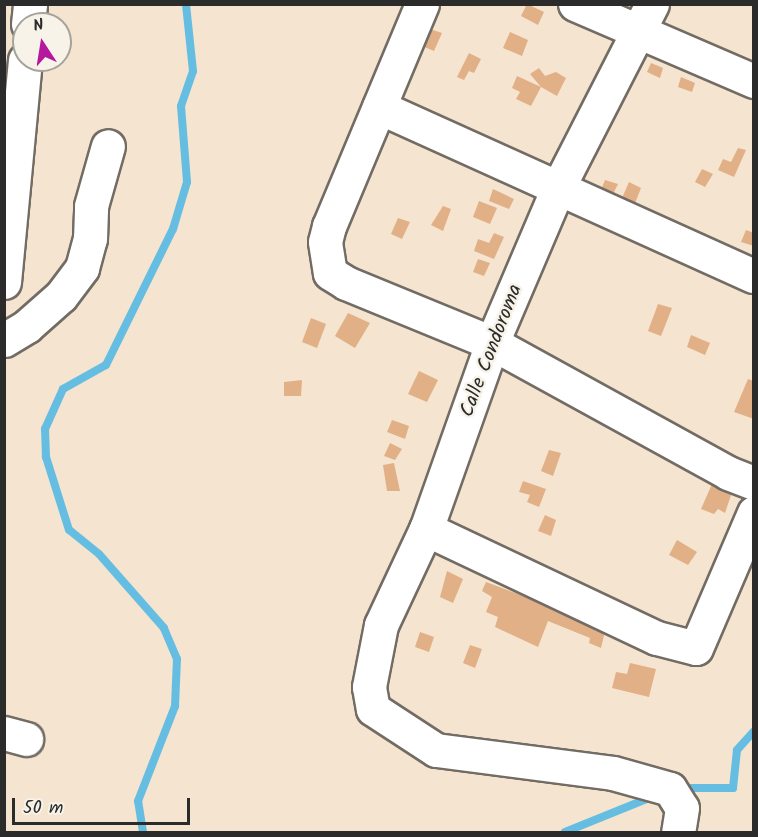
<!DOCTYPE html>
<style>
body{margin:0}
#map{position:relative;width:758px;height:837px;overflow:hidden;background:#f5e4cf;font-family:Kalam,sans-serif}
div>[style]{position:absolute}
.stream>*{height:8px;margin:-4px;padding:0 4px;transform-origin:4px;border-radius:4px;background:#65bee2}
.building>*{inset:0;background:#e1b087}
.roads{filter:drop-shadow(2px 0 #726c64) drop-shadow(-2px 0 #726c64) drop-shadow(0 2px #726c64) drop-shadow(0 -2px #726c64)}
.minor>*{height:33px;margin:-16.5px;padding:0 16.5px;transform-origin:16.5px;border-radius:16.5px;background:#fff}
span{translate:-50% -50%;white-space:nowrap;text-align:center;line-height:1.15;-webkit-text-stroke:5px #f7f3e8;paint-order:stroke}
.street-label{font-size:20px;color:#2b2b2b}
.frame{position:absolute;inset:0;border:6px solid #2b2b2b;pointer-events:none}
.north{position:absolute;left:12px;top:12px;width:60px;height:60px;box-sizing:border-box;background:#f7f3e8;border:2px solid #a5a39c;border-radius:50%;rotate:348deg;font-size:16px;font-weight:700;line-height:24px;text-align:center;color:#2b2b2b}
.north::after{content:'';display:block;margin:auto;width:21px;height:27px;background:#b5179e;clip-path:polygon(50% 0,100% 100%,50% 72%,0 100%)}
.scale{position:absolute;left:12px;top:798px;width:178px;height:27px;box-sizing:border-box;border:3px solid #2b2b2b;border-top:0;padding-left:8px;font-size:18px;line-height:21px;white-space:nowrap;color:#2b2b2b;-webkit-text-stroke:4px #f7f3e8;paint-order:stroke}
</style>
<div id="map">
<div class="stream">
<div style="left:679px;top:788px;width:54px"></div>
<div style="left:733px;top:788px;width:38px;rotate:-84deg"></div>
<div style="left:737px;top:750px;width:25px;rotate:-48deg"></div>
<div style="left:143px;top:832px;width:31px;rotate:-99deg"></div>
<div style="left:138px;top:801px;width:102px;rotate:-68.7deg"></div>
<div style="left:175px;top:706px;width:47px;rotate:-87.6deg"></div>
<div style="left:177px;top:659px;width:34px;rotate:-113deg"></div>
<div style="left:164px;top:628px;width:98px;rotate:-131.3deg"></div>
<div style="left:99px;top:554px;width:38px;rotate:-141deg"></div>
<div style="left:69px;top:530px;width:77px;rotate:-107.5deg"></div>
<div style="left:46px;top:457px;width:28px;rotate:-92deg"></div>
<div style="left:45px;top:429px;width:44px;rotate:-65.8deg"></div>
<div style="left:63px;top:389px;width:49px;rotate:-29.2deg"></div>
<div style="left:106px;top:365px;width:152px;rotate:-63.8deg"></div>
<div style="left:173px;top:229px;width:49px;rotate:-73.4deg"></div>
<div style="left:187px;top:182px;width:76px;rotate:-94.5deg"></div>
<div style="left:181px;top:106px;width:37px;rotate:-71deg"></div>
<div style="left:193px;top:71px;width:67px;rotate:-96deg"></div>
<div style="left:565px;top:832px;width:96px;rotate:-22deg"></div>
</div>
<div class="building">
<div style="clip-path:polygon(527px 4px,544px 12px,538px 25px,521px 16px)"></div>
<div style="clip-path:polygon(430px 29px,442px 33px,434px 51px,422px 46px)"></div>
<div style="clip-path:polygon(510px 32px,528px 40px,522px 56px,503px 48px)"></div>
<div style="clip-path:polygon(469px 53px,481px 59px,474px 73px,469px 71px,464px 80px,457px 77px)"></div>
<div style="clip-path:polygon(651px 63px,663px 68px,660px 78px,647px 72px)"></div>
<div style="clip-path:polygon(539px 68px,545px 76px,556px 72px,566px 78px,557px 96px,541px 87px,530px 74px)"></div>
<div style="clip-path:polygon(517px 76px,541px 87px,531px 106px,516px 99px,520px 92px,512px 88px)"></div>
<div style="clip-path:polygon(681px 77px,695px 83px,692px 92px,678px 87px)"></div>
<div style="clip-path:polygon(738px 148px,746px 150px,734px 177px,718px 170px,723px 159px,731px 162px)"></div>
<div style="clip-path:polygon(702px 169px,713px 174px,705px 187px,695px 182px)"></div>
<div style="clip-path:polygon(605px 180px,618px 184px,613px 194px,601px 190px)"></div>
<div style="clip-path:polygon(629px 182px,641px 188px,632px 211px,619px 205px)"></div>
<div style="clip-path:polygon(493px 189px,514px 199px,509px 209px,489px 201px)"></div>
<div style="clip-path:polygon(479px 201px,497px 208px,490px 224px,473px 217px)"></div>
<div style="clip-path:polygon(443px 206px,451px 209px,443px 231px,431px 225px)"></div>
<div style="clip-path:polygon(398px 218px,410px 222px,402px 239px,391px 234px)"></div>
<div style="clip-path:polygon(746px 230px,754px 233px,754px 246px,741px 242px)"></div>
<div style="clip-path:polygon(494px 233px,504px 237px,494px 259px,474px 251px,478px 239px,489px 243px)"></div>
<div style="clip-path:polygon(478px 259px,490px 263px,484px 276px,473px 272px)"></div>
<div style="clip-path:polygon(658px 304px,672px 308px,661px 336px,648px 331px)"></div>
<div style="clip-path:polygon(348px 313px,370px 323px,355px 348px,335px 336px)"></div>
<div style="clip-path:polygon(311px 318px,326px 324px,317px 348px,302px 342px)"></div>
<div style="clip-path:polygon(691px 335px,710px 343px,705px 355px,687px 347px)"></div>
<div style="clip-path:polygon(419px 371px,438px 380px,427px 402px,408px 394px)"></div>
<div style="clip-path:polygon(748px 379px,754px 381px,754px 419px,734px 412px)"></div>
<div style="clip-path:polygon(302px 380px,301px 396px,284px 396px,284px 382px)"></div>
<div style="clip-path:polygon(392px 420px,409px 426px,405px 439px,387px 432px)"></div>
<div style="clip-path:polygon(390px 443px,402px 449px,395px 460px,384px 456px)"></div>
<div style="clip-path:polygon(549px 450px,561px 453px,553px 476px,541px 471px)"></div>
<div style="clip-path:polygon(394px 463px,400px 491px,387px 491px,383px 465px)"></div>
<div style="clip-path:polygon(523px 481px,546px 489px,539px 507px,527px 502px,530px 495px,519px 492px)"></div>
<div style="clip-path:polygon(712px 484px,732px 492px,725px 513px,718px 509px,714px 514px,701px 509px)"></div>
<div style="clip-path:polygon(545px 515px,556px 520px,551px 536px,538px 531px)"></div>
<div style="clip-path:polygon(677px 540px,697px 552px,688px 565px,669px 555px)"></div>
<div style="clip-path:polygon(447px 571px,463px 579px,453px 603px,440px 597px)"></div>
<div style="clip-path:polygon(486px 582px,545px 604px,546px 601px,606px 627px,601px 648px,589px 643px,590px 638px,548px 621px,538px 647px,495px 627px,498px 617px,486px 612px,492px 597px,482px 591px)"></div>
<div style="clip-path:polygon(420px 632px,434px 637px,429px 652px,415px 647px)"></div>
<div style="clip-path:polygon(470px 645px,482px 649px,475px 668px,463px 663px)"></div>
<div style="clip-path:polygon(630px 663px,656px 669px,649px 697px,612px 688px,616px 672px,627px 674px)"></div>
</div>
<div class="roads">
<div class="minor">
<div style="left:422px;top:4px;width:241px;rotate:112.7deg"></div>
<div style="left:329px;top:226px;width:16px;rotate:104deg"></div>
<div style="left:325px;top:242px;width:31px;rotate:81deg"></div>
<div style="left:330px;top:273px;width:19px;rotate:32deg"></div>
<div style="left:346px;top:283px;width:158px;rotate:22.3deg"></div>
<div style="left:492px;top:343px;width:269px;rotate:28.8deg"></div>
<div style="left:728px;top:473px;width:28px;rotate:21deg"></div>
<div style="left:575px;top:4px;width:195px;rotate:23.3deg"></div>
<div style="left:652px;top:4px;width:207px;rotate:117.1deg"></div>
<div style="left:558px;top:188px;width:168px;rotate:113.1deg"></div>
<div style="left:492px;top:343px;width:197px;rotate:109.5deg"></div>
<div style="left:426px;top:529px;width:106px;rotate:115.1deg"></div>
<div style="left:381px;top:625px;width:63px;rotate:101deg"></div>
<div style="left:369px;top:687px;width:22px;rotate:80deg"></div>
<div style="left:373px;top:709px;width:75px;rotate:33.1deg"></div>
<div style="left:436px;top:750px;width:178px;rotate:7.4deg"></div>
<div style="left:613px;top:773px;width:59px;rotate:15.7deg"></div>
<div style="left:670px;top:789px;width:22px;rotate:58deg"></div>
<div style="left:682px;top:808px;width:24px;rotate:99deg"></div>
<div style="left:28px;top:24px;width:20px;rotate:-84deg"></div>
<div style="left:379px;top:107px;width:411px;rotate:24.3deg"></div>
<div style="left:4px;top:282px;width:223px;rotate:-84.6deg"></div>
<div style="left:4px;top:340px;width:27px;rotate:-31deg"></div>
<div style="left:27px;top:326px;width:45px;rotate:-41.4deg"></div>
<div style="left:61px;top:296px;width:35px;rotate:-53deg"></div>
<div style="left:82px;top:268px;width:30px;rotate:-75deg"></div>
<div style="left:90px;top:239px;width:33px;rotate:-88deg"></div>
<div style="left:91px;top:206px;width:62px;rotate:-74.2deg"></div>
<div style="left:426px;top:529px;width:255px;rotate:25.3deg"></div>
<div style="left:657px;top:638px;width:40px;rotate:14.4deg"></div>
<div style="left:696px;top:648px;width:147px;rotate:-66.8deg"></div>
<div style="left:4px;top:733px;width:23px;rotate:15deg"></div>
</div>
</div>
<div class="street-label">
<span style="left:492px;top:351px;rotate:-69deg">Calle Condoroma</span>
</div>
<div class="frame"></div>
<div class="north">N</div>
<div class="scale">50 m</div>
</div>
